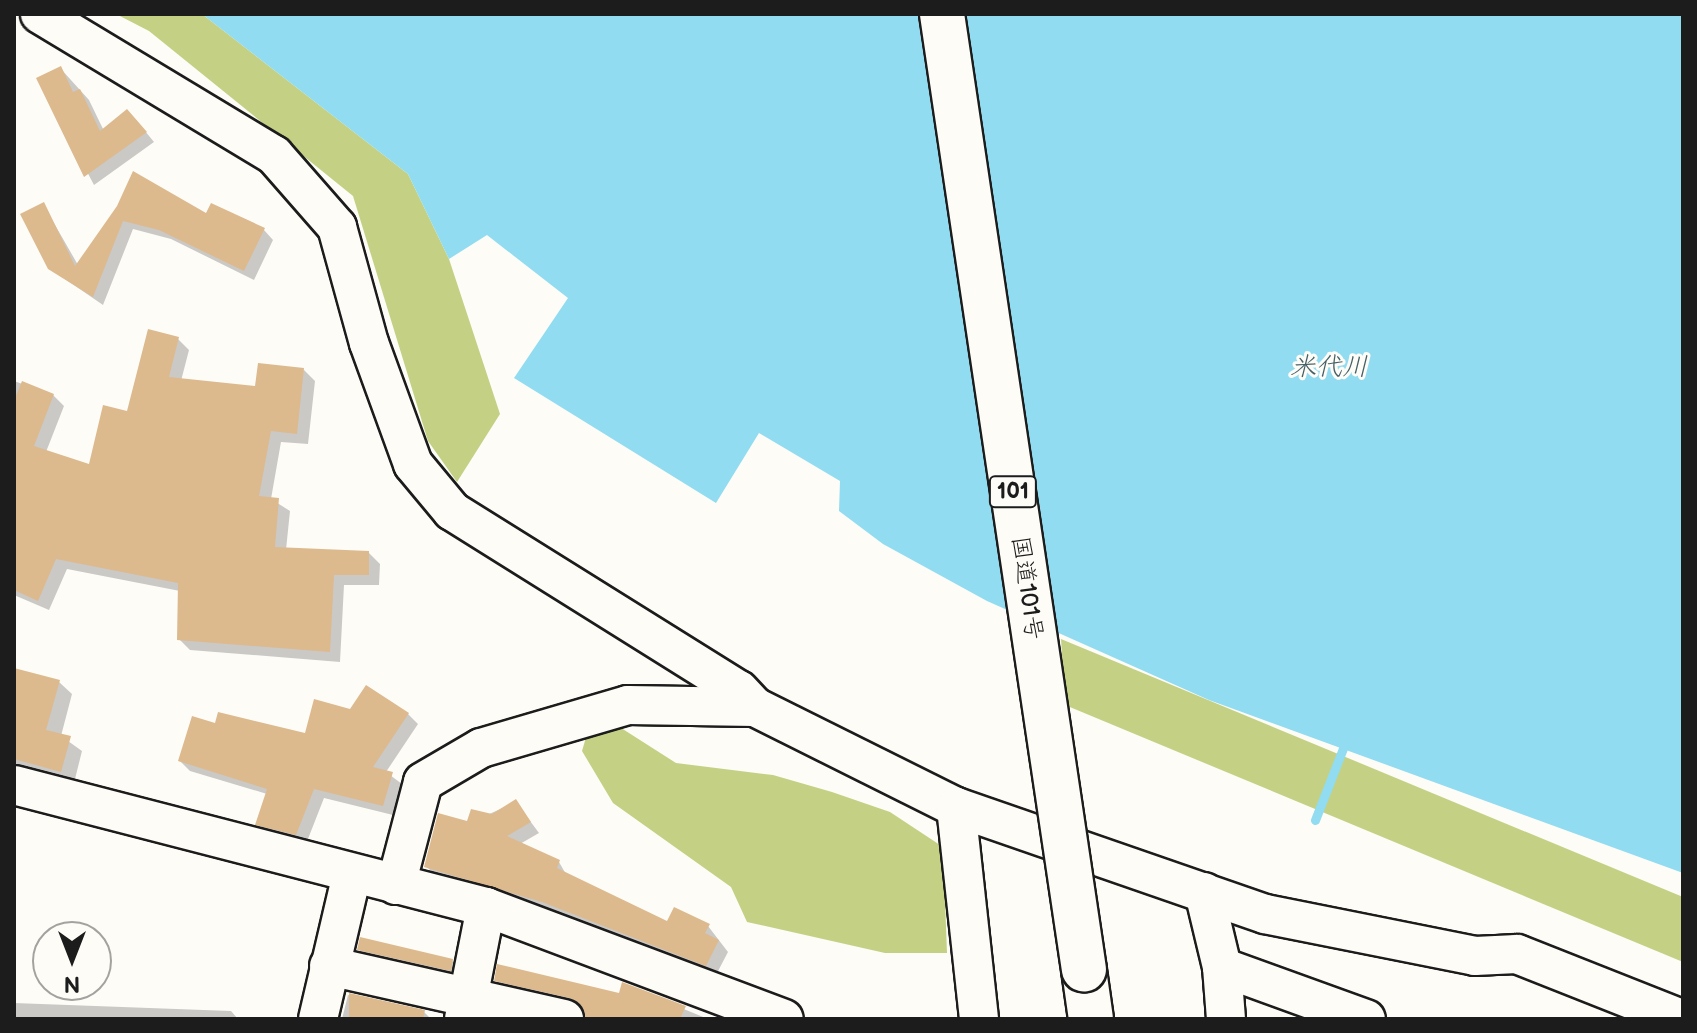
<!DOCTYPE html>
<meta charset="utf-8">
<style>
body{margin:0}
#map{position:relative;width:1697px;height:1033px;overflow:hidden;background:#fdfcf7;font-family:"Balsamiq Sans","Klee One",sans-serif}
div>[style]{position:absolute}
.green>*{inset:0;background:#c4d184}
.water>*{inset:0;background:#91dcf1}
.shadow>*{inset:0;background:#0003}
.stream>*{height:9px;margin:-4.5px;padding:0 4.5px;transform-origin:4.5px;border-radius:4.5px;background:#91dcf1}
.building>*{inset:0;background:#ddb98e}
.roads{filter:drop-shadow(2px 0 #1c1c1c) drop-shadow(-2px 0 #1c1c1c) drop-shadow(0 2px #1c1c1c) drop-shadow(0 -2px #1c1c1c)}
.minor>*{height:38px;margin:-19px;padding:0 19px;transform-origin:19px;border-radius:19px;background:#fdfcf7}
.trunk>*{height:44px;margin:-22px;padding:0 22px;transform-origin:22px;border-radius:22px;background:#fdfcf7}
.bridges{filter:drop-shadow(2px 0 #1c1c1c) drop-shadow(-2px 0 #1c1c1c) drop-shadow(0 2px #1c1c1c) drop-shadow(0 -2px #1c1c1c)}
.trunk-bridge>*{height:44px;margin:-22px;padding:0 22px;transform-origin:22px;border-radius:22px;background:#fdfcf7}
span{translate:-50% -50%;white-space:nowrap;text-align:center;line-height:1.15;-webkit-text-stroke:6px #fdfcf7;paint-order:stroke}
.shield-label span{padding:2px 6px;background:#fdfcf7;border:2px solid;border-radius:6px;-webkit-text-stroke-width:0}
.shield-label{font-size:22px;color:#1c1c1c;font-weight:700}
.street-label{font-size:24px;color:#1c1c1c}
.water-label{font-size:26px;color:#455f67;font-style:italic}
.frame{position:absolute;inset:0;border:16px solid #1c1c1c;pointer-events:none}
.north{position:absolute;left:32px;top:921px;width:80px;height:80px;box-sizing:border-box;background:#fdfcf7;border:2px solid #a3a29f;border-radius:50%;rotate:180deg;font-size:22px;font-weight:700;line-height:32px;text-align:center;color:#1c1c1c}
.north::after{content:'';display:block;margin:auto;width:28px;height:36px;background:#1c1c1c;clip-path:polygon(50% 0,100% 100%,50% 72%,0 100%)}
</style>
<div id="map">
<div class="green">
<div style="clip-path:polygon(116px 14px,202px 14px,408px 174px,449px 259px,500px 414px,457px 482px,428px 441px,353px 196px,149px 31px)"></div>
<div style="clip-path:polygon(1061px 639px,1683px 897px,1683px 962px,1065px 705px)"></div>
<div style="clip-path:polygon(618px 726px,676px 763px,773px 775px,832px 792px,890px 812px,943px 847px,947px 953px,885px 953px,747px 922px,731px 887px,613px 803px,582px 751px,589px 727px)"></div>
</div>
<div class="water">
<div style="clip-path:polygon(202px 14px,1683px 14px,1683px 873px,1209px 700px,987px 601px,883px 544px,839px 511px,840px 481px,759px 433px,716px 503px,514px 378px,568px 298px,487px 235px,449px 259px,408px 174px)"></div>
</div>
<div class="shadow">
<div style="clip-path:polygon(61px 69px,89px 100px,104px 131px,136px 120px,154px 142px,94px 185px,38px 79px)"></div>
<div style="clip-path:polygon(43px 204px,78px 265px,119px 207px,207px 216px,264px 230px,273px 240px,254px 280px,171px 239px,133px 229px,103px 305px,49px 268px)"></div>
<div style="clip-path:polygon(178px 339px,189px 350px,181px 381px,257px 388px,304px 370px,315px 381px,308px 444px,281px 442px,271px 499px,290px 511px,286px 550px,369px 553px,380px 564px,379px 585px,344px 585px,340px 662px,190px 650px,179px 639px,180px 591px,67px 569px,49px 610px,14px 595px,14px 381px,53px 395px,64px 406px,46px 452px,90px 467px)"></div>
<div style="clip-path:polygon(14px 670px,59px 682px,72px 694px,61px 736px,82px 751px,74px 783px,14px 768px)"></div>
<div style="clip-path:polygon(351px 711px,408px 714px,418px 724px,386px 772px,402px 784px,393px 815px,324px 798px,306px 844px,268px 834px,258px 824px,267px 794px,190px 771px,180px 761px,216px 725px,307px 735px)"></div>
<div style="clip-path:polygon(516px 802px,539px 833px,520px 844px,559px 862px,567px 876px,668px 924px,708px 926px,728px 952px,716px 975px,554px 911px,436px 876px,426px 866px,469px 823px)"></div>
<div style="clip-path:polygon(359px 949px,452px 961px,463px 971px,461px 980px,369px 959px)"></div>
<div style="clip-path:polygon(496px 980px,620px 995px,623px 984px,708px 1019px,587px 1019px,583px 1008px,507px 991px)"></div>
<div style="clip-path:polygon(348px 995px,424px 1012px,431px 1019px,342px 1019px)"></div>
<div style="clip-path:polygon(14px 1003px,231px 1011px,238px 1019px,14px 1019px)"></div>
</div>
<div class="stream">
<div style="left:1315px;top:820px;width:88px;rotate:-68.7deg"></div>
</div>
<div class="building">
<div style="clip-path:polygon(61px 66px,73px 92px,80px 89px,100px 131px,127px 109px,147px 132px,84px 177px,36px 78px)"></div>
<div style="clip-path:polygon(133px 171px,206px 213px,211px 203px,265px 228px,244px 271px,159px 230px,123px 221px,93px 297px,48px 269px,20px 214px,44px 202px,75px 266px,117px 206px)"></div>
<div style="clip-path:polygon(148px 329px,179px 337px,169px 377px,255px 386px,258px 363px,304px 368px,297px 434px,271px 431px,259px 496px,279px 498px,275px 547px,369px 551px,369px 575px,334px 575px,330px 652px,177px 640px,178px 583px,56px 559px,38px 601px,14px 590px,14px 401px,22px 381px,54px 394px,34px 446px,89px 464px,103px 405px,127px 411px)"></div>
<div style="clip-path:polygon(14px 668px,60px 680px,46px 730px,71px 736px,61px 772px,14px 759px)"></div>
<div style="clip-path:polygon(366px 685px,409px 713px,373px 767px,393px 772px,383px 806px,314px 789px,296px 835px,255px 825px,267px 789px,178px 761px,192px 716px,215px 723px,218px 712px,305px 733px,314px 699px,350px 709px)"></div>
<div style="clip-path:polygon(516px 799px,531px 822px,507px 836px,560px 860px,557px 868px,667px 921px,674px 907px,710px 924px,705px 933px,719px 940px,706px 966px,542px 902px,424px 867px,438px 813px,467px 821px,471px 809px,492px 814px)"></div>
<div style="clip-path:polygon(360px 937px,453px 959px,451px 971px,357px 950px)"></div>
<div style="clip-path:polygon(497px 964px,619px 993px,622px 982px,686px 1006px,680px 1019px,585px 1019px,579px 1003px,570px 998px,494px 981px)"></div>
<div style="clip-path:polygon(349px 993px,425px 1010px,423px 1019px,349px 1019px)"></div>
</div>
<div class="roads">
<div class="minor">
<div style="left:40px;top:14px;width:273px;rotate:31.1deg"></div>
<div style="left:274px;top:155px;width:96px;rotate:48.8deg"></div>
<div style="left:337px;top:227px;width:120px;rotate:74.6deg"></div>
<div style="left:369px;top:343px;width:129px;rotate:70deg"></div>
<div style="left:413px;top:464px;width:61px;rotate:50.3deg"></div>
<div style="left:452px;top:511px;width:338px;rotate:32deg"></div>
<div style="left:739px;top:690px;width:23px;rotate:47deg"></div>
<div style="left:755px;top:707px;width:225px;rotate:26.5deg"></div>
<div style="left:956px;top:807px;width:327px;rotate:19.1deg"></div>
<div style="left:1265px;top:914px;width:214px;rotate:11.3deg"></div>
<div style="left:1475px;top:956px;width:42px;rotate:-2.7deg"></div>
<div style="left:1517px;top:954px;width:176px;rotate:21.6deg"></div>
<div style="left:14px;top:785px;width:488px;rotate:14.5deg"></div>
<div style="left:486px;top:907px;width:318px;rotate:20.6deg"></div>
<div style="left:956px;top:807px;width:213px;rotate:83.8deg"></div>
<div style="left:396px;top:885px;width:106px;rotate:-75.3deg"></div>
<div style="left:423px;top:782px;width:67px;rotate:-30.4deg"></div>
<div style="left:481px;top:748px;width:153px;rotate:-16.3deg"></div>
<div style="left:628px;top:705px;width:127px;rotate:0.9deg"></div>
<div style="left:1204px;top:892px;width:77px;rotate:76.5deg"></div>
<div style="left:1222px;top:967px;width:52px;rotate:85.6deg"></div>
<div style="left:329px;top:966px;width:241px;rotate:12.7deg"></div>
<div style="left:1222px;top:967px;width:153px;rotate:19.9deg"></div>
<div style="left:318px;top:1019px;width:149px;rotate:-76.8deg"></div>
<div style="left:464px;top:1019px;width:114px;rotate:-78.9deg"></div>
</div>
<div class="trunk">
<div style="left:1084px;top:970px;width:49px;rotate:81.9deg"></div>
</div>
</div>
<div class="bridges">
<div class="trunk-bridge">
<div style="left:942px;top:14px;width:966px;rotate:81.55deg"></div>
</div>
</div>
<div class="shield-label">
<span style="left:1013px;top:492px">101</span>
</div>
<div class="street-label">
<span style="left:1027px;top:588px;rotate:82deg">国道101号</span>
</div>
<div class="water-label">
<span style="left:1329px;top:368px">米代川</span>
</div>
<div class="frame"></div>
<div class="north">N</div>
</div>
